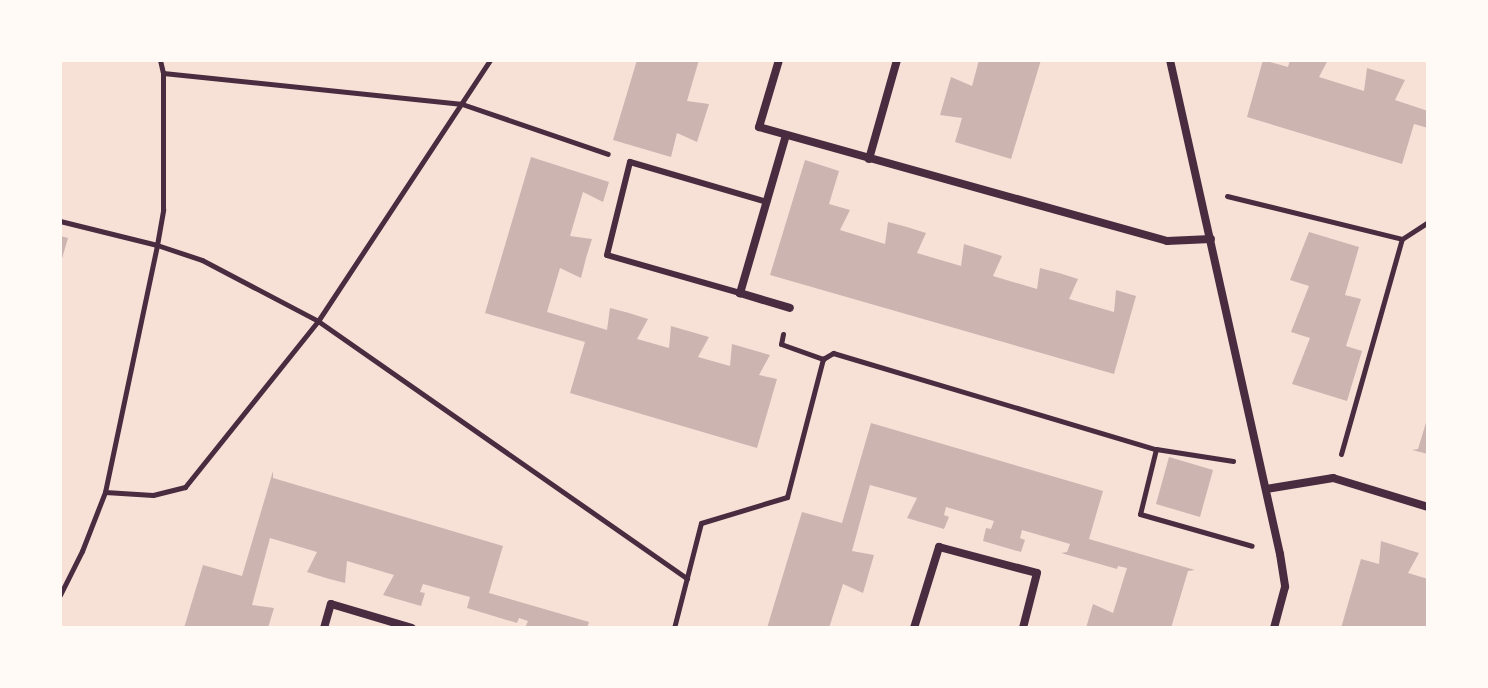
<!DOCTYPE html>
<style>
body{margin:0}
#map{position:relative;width:1488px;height:688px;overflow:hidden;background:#f7e1d7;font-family:Quicksand,sans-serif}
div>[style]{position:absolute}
.building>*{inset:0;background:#ccb4b1}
.path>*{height:5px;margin:-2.5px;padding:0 2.5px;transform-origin:2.5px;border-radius:2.5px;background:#4a2c40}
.service>*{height:6px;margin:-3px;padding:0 3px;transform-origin:3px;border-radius:3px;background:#4a2c40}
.minor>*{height:8px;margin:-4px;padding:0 4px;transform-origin:4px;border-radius:4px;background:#4a2c40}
span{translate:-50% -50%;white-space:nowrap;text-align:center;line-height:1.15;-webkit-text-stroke:6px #fffaf5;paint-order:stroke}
.frame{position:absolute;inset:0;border:62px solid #fffaf5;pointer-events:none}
</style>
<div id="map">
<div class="building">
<div style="clip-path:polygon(637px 60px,699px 60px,687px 101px,709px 104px,697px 142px,677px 133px,671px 157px,613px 140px)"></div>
<div style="clip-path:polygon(979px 60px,1041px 60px,1011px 159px,955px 142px,962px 118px,940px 115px,951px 77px,972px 86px)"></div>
<div style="clip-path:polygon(1263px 60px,1288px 67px,1290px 60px,1328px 60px,1319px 77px,1364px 91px,1367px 68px,1405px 80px,1395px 100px,1428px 111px,1428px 128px,1414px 124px,1402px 164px,1247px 117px)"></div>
<div style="clip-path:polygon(531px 157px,609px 182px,603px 202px,583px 192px,570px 236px,592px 239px,586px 258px,581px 278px,560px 268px,547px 312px,607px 330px,610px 308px,629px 313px,648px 319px,637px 339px,669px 348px,671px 326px,709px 337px,698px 357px,730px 366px,732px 344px,770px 355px,759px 375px,777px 379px,757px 448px,570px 393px,585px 342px,485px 313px)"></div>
<div style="clip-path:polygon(805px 160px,839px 171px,829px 204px,850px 210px,840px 230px,885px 244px,888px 222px,907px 227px,926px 233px,917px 253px,961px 266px,964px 244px,1002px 256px,993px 276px,1037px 289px,1040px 268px,1059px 273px,1078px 279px,1069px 299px,1114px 312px,1116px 290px,1136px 296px,1114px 374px,770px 275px)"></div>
<div style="clip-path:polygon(1309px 232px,1359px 247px,1345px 295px,1361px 299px,1346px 346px,1362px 351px,1347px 401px,1292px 384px,1310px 338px,1291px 332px,1309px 286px,1290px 280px)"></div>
<div style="clip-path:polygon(60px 236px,68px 238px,61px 262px,60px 262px)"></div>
<div style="clip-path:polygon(1428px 416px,1428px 454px,1412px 450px,1418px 449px)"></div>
<div style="clip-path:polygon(871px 423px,1103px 491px,1089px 539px,1195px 570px,1188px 571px,1171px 628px,1086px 628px,1093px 604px,1113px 613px,1127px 568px,1118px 566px,1117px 569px,1061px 553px,1067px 552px,1070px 544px,1022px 530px,1020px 538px,1025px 540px,1021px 552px,983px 541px,986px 528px,991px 529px,994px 521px,946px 507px,944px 515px,949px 517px,944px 529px,907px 518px,917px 498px,870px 485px,852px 551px,874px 555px,863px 593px,843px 584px,829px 628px,767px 628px,802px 512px,842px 523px)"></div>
<div style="clip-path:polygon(1169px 457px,1213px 470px,1200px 517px,1156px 504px)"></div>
<div style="clip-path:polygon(273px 471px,273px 478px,503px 546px,489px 593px,589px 622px,587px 628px,525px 628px,528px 621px,519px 618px,517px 623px,467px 608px,470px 597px,423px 584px,420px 592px,425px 593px,421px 606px,383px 595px,394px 575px,347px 561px,345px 583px,326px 578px,307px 572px,317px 552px,270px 538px,252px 605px,274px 608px,268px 628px,184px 628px,203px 565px,242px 576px)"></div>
<div style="clip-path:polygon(1381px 541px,1419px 553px,1408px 573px,1428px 579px,1428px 628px,1341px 628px,1361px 559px,1379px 564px)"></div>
</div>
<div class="path">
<div style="left:160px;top:60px;width:13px;rotate:77deg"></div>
<div style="left:1227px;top:196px;width:180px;rotate:13.8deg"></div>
<div style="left:1402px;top:239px;width:31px;rotate:-33deg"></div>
<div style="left:60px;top:221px;width:100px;rotate:13.9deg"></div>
<div style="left:157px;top:245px;width:36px;rotate:-80deg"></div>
<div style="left:163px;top:210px;width:137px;rotate:-90deg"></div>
<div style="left:163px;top:73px;width:301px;rotate:5.9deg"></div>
<div style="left:462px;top:104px;width:154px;rotate:18.9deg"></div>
<div style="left:783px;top:334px;width:10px;rotate:101deg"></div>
<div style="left:781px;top:344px;width:45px;rotate:19.7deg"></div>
<div style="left:823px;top:359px;width:12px;rotate:-31deg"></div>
<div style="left:833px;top:353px;width:337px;rotate:16.6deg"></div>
<div style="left:1156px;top:449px;width:78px;rotate:8.9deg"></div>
<div style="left:1156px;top:449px;width:67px;rotate:103.8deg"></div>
<div style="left:1140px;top:514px;width:116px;rotate:15.9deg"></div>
<div style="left:1341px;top:454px;width:223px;rotate:-74.2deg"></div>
<div style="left:105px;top:492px;width:48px;rotate:3.6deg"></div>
<div style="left:153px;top:495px;width:33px;rotate:-14deg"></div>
<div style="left:185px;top:487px;width:213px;rotate:-51.3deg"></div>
<div style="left:318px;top:321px;width:450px;rotate:34.9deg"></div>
<div style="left:60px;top:595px;width:49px;rotate:-63.4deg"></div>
<div style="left:82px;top:551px;width:63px;rotate:-68.7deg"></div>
<div style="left:105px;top:492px;width:252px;rotate:-78.1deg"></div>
<div style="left:157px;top:245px;width:47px;rotate:18.4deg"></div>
<div style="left:202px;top:260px;width:131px;rotate:27.7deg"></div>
<div style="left:318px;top:321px;width:313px;rotate:-56.6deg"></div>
<div style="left:674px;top:628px;width:108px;rotate:-75.6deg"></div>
<div style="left:701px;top:523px;width:90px;rotate:-16.8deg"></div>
<div style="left:787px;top:497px;width:143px;rotate:-75.4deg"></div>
</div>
<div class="service">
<div style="left:740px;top:293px;width:138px;rotate:-164.1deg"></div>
<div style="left:607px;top:255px;width:96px;rotate:-76.1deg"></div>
<div style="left:630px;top:162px;width:143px;rotate:16.3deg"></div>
</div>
<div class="minor">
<div style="left:779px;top:60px;width:70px;rotate:106.6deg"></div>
<div style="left:759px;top:127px;width:424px;rotate:15.6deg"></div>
<div style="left:1167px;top:241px;width:44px;rotate:-2.6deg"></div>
<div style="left:1170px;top:60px;width:506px;rotate:77.45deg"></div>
<div style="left:1280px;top:554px;width:33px;rotate:81deg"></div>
<div style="left:1285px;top:587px;width:42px;rotate:105deg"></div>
<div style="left:786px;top:135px;width:165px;rotate:106.2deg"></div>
<div style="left:740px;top:293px;width:52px;rotate:16.7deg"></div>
<div style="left:869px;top:159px;width:103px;rotate:-74.2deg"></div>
<div style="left:1266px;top:489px;width:68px;rotate:-9.3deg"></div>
<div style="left:1333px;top:478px;width:99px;rotate:17deg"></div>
<div style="left:324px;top:628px;width:25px;rotate:-74deg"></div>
<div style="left:331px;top:604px;width:84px;rotate:16.5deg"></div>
<div style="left:914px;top:628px;width:85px;rotate:-72.8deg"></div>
<div style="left:939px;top:547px;width:101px;rotate:14.9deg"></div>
<div style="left:1037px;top:573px;width:57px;rotate:104.3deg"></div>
</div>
<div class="frame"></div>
</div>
